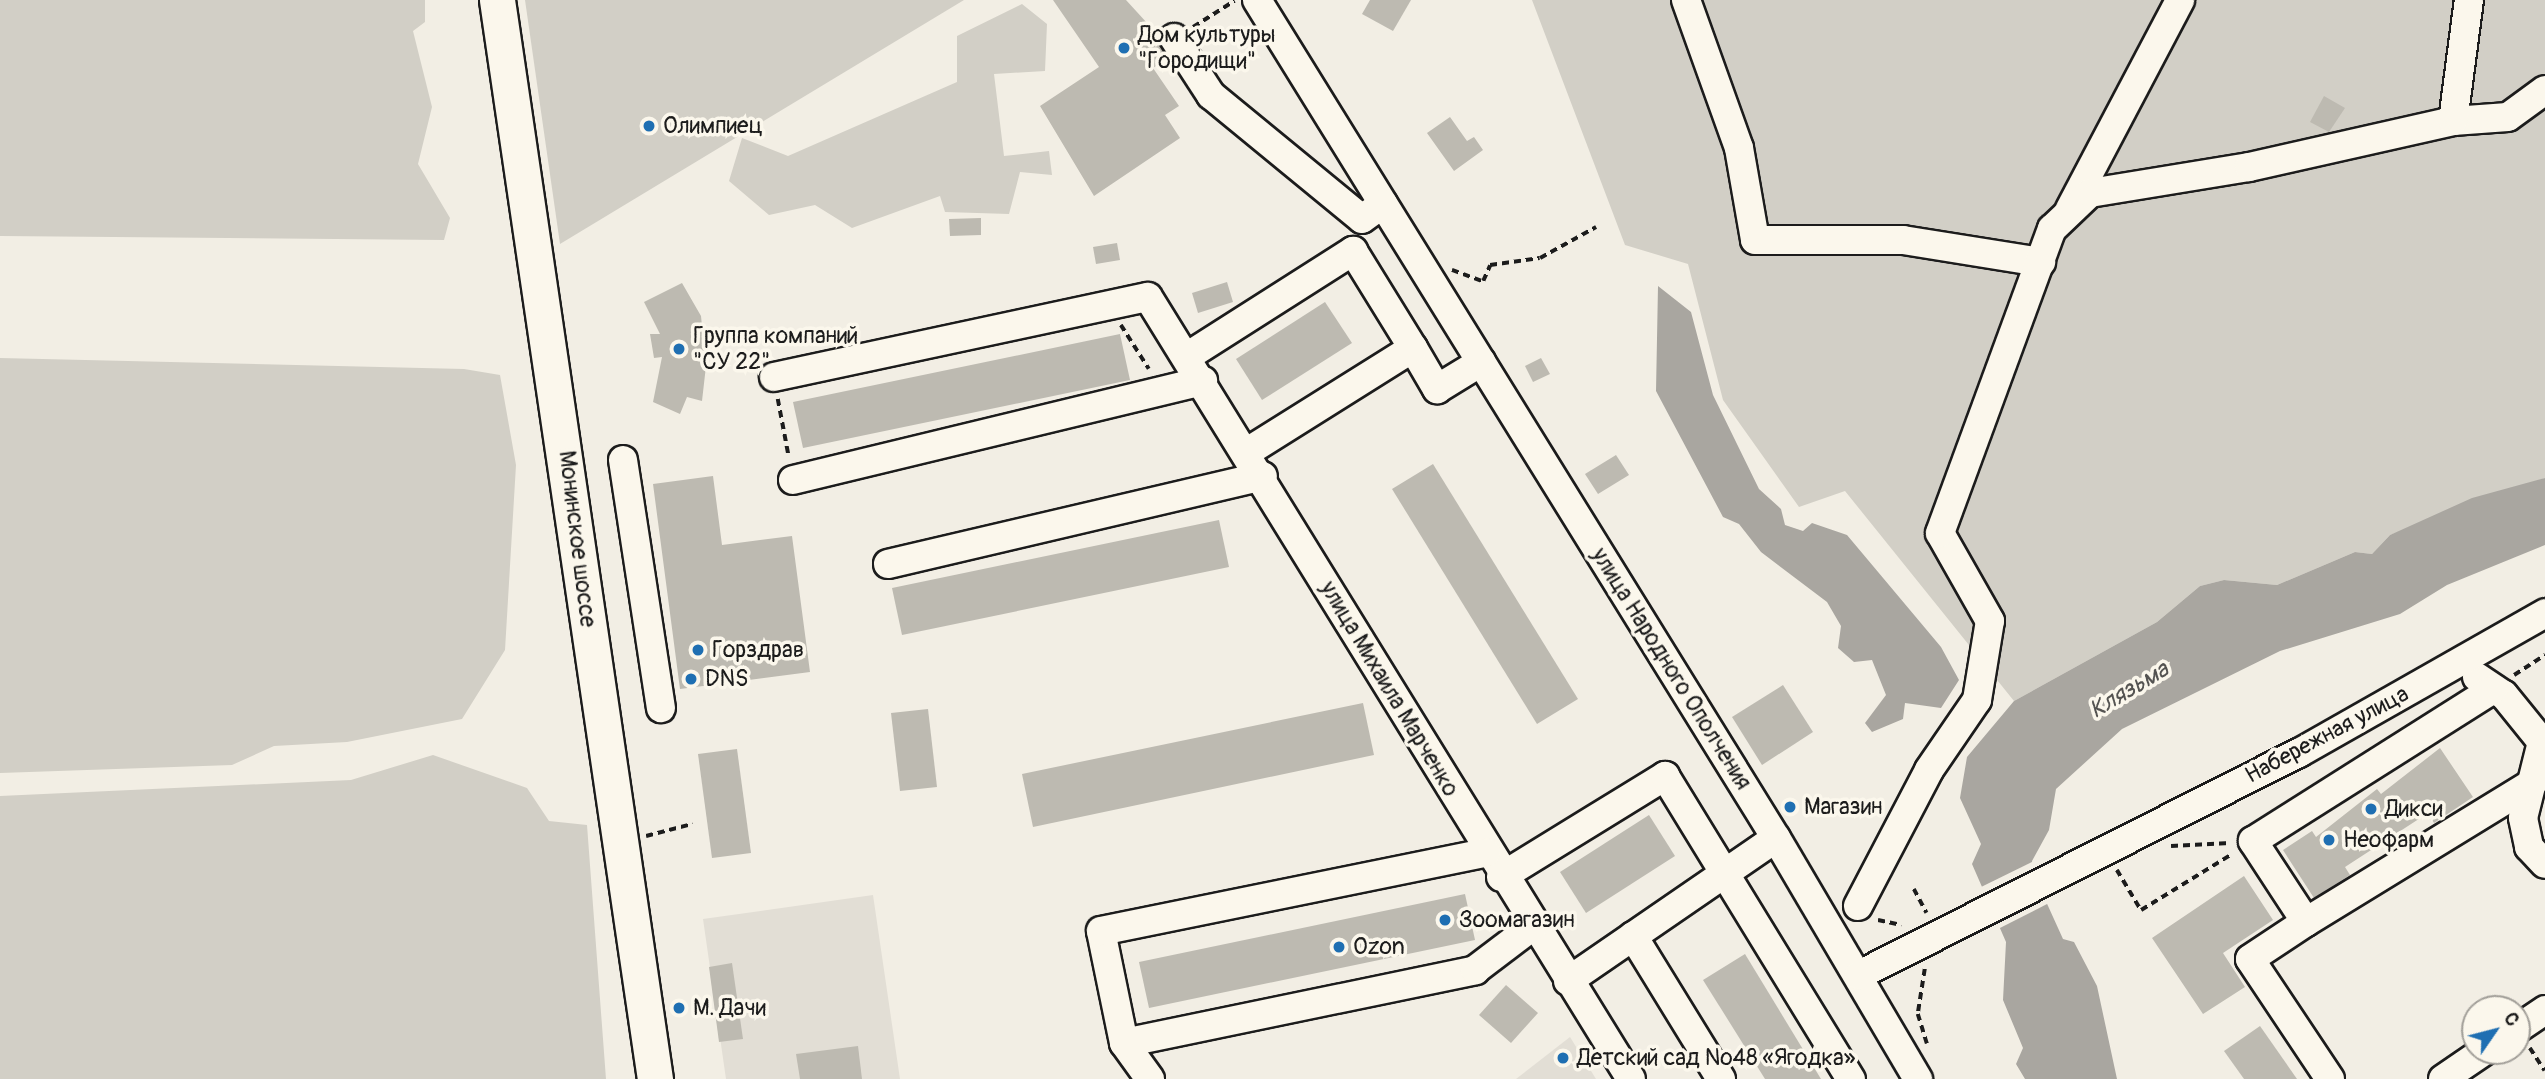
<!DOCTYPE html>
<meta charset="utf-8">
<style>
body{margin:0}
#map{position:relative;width:2545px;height:1079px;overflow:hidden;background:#f2eee4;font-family:Pangolin,sans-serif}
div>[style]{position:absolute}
.built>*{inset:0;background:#e2ded5}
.green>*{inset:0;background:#d2cfc6}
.water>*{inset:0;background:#a9a6a0}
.pier>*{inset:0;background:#f2eee4}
.building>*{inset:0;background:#bdbab1}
.path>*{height:3.5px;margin-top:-1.75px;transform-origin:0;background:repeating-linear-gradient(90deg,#1c1c1c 0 7px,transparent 0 12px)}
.roads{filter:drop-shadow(2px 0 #1c1c1c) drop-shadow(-2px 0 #1c1c1c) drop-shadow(0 2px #1c1c1c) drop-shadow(0 -2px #1c1c1c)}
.minor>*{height:28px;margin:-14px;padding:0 14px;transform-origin:14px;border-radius:14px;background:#fbf7ec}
.major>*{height:35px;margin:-17.5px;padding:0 17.5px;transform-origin:17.5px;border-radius:17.5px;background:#fbf7ec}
.dots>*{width:19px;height:19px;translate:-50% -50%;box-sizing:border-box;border:4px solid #fbf7ec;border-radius:50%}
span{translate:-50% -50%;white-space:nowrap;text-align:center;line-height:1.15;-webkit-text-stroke:7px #fbf7ec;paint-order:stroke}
.poi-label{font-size:23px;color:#1c1c1c}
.left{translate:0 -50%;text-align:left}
.street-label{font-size:23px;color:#1c1c1c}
.water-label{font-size:24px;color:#545351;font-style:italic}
.north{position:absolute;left:2461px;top:995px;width:70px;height:70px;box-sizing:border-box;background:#fbf7ec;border:2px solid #a29f99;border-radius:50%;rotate:55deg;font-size:19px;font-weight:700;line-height:28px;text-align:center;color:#1c1c1c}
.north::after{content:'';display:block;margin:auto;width:24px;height:32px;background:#1f6fb2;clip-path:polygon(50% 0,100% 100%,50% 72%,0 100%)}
</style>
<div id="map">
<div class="built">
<div style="clip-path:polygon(873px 895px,900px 1079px,726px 1079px,703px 919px)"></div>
<div style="clip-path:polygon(1570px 1037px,1596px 1079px,1516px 1079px)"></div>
</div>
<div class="green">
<div style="clip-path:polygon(0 0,425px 0,425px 22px,413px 31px,432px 107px,418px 164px,450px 218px,444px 240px,0 236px)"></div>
<div style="clip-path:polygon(525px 0,964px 0,560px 244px)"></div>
<div style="clip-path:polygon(1532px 0,2545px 0,2545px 478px,2390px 535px,2372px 554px,2355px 552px,2277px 585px,2224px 580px,2200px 586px,2157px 622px,2014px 701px,1845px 491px,1799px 507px,1723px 400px,1688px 264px,1625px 245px)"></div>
<div style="clip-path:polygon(1022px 4px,1047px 24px,1045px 71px,994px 74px,1004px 156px,1049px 151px,1052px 175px,1020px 172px,1009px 214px,945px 212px,940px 196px,852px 228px,815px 205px,769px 215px,729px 181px,742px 138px,788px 156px,957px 82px,957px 36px)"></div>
<div style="clip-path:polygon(0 358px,464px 369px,500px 375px,516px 465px,505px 650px,462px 719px,347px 742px,274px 746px,232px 765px,0 773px)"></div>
<div style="clip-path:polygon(433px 755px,527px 788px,549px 821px,587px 825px,606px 1079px,0 1079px,0 796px,351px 780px)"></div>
</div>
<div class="water">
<div style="clip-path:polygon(1658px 286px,1691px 312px,1713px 395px,1759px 489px,1781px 509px,1785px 525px,1803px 531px,1812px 523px,1847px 535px,1941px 647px,1959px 680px,1941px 708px,1905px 703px,1903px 719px,1872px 732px,1865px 723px,1886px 695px,1872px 660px,1854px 662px,1838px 648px,1841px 626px,1827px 602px,1761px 552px,1739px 524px,1723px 517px,1656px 391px)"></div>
<div style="clip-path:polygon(2545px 478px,2545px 545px,2447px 585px,2400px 614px,2280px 651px,2122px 729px,2056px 789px,2049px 830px,2032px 861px,2034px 875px,2063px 939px,2074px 942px,2097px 986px,2117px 1079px,2025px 1079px,2016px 1064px,2023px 1048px,2003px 1000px,2006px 942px,1972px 864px,1981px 844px,1960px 798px,1967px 757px,2014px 701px,2157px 622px,2200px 586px,2224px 580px,2277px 585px,2355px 552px,2372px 554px,2390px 535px,2472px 498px)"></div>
</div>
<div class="pier">
<div style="clip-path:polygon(2038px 859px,2049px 903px,1996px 930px,1977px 889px)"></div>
</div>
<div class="building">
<div style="clip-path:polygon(1053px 0,1126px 0,1158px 35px,1167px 58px,1153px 68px,1179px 106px,1165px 115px,1180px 138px,1094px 196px,1040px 106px,1099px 67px)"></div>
<div style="clip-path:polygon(1370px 0,1411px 0,1393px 31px,1362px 14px)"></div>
<div style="clip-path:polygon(2324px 96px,2345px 108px,2329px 132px,2310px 122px)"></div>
<div style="clip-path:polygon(1450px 117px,1467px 141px,1474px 137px,1483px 150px,1454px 171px,1427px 133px)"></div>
<div style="clip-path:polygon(981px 218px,981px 235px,950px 236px,949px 219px)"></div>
<div style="clip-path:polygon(1117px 243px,1120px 260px,1096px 264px,1093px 247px)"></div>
<div style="clip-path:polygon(1227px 282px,1233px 302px,1198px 313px,1192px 293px)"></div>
<div style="clip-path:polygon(682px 283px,701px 316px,706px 366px,702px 401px,687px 397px,680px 414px,653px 402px,662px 357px,654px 358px,650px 334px,660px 334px,644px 302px)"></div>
<div style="clip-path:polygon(1325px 302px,1352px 343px,1262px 400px,1236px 359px)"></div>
<div style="clip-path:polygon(1120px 334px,1130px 380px,803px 448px,793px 402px)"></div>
<div style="clip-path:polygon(1541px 358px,1550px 374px,1533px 382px,1525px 366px)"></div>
<div style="clip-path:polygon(1616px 455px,1629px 475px,1598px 494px,1585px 474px)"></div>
<div style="clip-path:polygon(1433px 464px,1578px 699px,1537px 724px,1392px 489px)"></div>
<div style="clip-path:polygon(713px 476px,722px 545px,792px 536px,810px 672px,680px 689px,653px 484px)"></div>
<div style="clip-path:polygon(1219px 520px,1229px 567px,902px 635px,892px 588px)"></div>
<div style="clip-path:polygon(1783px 685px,1813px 732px,1762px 765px,1732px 717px)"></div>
<div style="clip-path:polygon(1363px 703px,1374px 755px,1033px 827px,1022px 774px)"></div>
<div style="clip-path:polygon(928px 709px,937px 787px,900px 791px,891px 713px)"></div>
<div style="clip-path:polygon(2440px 748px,2473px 797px,2434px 823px,2428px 813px,2345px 867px,2350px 875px,2314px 898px,2283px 850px,2312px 831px,2316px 837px,2377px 789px,2381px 794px)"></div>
<div style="clip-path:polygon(737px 749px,751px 853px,712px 858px,698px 754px)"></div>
<div style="clip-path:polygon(1649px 815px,1675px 856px,1586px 913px,1560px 872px)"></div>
<div style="clip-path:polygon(2244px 876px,2273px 920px,2223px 953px,2245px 987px,2203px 1014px,2152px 938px)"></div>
<div style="clip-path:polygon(1465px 894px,1475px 940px,1149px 1008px,1139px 962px)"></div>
<div style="clip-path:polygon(1745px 954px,1821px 1079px,1765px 1079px,1703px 980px)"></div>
<div style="clip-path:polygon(732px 963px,743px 1039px,719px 1042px,709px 967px)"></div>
<div style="clip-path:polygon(1506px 985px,1538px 1013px,1511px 1043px,1479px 1015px)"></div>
<div style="clip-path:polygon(2260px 1026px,2297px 1079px,2244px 1079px,2224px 1051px)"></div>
<div style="clip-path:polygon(858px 1046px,862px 1079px,800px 1079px,796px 1054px)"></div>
</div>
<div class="path">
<div style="left:1193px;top:27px;width:49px;rotate:-32.4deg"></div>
<div style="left:1452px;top:270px;width:33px;rotate:20deg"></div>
<div style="left:1483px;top:281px;width:17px;rotate:-66deg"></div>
<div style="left:1490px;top:265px;width:50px;rotate:-8deg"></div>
<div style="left:1540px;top:258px;width:64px;rotate:-29deg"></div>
<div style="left:1121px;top:325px;width:52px;rotate:57.5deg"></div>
<div style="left:778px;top:399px;width:59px;rotate:79.3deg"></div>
<div style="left:2514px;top:675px;width:37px;rotate:-33deg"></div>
<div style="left:646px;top:836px;width:48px;rotate:-14.6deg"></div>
<div style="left:2171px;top:846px;width:59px;rotate:-2.9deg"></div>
<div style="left:2117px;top:870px;width:47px;rotate:59deg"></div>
<div style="left:2141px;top:910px;width:107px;rotate:-31.6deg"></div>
<div style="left:1914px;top:889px;width:27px;rotate:62deg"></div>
<div style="left:1878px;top:920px;width:24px;rotate:12deg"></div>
<div style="left:1925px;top:969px;width:46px;rotate:98.8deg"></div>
<div style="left:1918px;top:1014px;width:31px;rotate:73deg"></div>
<div style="left:2530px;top:1048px;width:27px;rotate:57deg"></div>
</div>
<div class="roads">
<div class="minor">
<div style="left:1257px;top:0;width:986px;rotate:58.23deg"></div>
<div style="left:1776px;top:838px;width:280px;rotate:59.5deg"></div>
<div style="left:1686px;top:0;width:157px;rotate:70.3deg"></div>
<div style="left:1739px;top:148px;width:93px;rotate:80.1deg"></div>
<div style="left:1755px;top:240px;width:148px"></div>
<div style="left:1903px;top:240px;width:140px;rotate:9.1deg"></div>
<div style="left:1174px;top:38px;width:68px;rotate:57deg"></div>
<div style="left:1211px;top:95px;width:195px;rotate:39.4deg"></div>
<div style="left:1362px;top:219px;width:26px;rotate:-36deg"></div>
<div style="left:2453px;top:121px;width:55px;rotate:-4.2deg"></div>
<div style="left:2508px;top:117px;width:46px;rotate:-36.1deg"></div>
<div style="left:2070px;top:209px;width:236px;rotate:-62.2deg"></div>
<div style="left:1413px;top:348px;width:48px;rotate:59.7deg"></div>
<div style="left:1437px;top:389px;width:52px;rotate:-31.5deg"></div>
<div style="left:1188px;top:356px;width:196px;rotate:-32.5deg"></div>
<div style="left:1353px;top:251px;width:114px;rotate:58.3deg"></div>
<div style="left:1413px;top:348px;width:196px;rotate:147.9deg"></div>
<div style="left:774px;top:377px;width:382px;rotate:-12.1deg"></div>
<div style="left:1148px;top:297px;width:919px;rotate:58.3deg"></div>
<div style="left:623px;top:460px;width:251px;rotate:81.3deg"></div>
<div style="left:793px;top:480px;width:422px;rotate:-13.6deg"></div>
<div style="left:888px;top:564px;width:385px;rotate:-13.2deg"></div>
<div style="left:2477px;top:677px;width:32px;rotate:34deg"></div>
<div style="left:2504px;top:695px;width:60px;rotate:51deg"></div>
<div style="left:2542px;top:742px;width:78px;rotate:104deg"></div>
<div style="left:2523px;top:818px;width:30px;rotate:78deg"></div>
<div style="left:2529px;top:847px;width:23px;rotate:47deg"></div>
<div style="left:1501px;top:877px;width:193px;rotate:-31.6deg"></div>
<div style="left:1665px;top:776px;width:356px;rotate:58.5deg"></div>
<div style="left:1858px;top:906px;width:153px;rotate:-62.4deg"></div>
<div style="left:1929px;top:770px;width:85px;rotate:-55.6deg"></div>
<div style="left:1977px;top:700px;width:80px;rotate:-80.7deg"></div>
<div style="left:1990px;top:621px;width:101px;rotate:-119.6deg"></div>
<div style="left:1940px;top:533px;width:324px;rotate:-69.8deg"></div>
<div style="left:2052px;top:229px;width:52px;rotate:-43.5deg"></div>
<div style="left:2090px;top:193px;width:161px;rotate:-9.3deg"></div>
<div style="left:2249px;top:167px;width:209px;rotate:-12.7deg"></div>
<div style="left:2453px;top:121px;width:122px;rotate:-82.5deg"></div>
<div style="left:2306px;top:922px;width:266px;rotate:-31.5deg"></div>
<div style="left:1633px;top:936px;width:168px;rotate:58.4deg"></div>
<div style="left:1859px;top:975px;width:493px;rotate:-26.8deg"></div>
<div style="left:2299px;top:753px;width:283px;rotate:-29.6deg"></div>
<div style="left:1568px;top:981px;width:252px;rotate:-34.5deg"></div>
<div style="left:2517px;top:1029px;width:34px;rotate:-34deg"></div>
<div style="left:1124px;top:1043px;width:359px;rotate:-11.7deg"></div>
<div style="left:1475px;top:970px;width:73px;rotate:-37.2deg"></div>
<div style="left:1150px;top:1079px;width:44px;rotate:-125.8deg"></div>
<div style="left:1124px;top:1043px;width:114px;rotate:-101.6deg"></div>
<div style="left:1101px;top:931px;width:393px;rotate:-11.5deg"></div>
<div style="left:2330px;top:1079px;width:144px;rotate:-123.7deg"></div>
<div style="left:2250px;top:959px;width:67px;rotate:-33.5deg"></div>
<div style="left:2306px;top:922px;width:97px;rotate:-123.2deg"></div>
<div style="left:2253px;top:841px;width:284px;rotate:-32.3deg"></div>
<div style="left:2443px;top:1079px;width:50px;rotate:-34.3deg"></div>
</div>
<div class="major">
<div style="left:497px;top:0;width:1091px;rotate:81.67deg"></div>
</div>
</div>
<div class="dots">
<div style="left:1124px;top:48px;background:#1f6fb2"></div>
<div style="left:649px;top:126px;background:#1f6fb2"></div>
<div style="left:679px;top:349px;background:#1f6fb2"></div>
<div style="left:698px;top:650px;background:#1f6fb2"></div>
<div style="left:691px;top:679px;background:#1f6fb2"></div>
<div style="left:1790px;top:807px;background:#1f6fb2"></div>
<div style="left:2371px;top:809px;background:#1f6fb2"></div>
<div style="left:2329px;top:840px;background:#1f6fb2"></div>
<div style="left:1445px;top:920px;background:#1f6fb2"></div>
<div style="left:1339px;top:947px;background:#1f6fb2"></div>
<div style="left:679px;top:1008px;background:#1f6fb2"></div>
<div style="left:1563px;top:1058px;background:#1f6fb2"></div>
</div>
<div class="poi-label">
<span class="left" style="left:1138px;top:48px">Дом культуры<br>"Городищи"</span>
<span class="left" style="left:663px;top:126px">Олимпиец</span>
<span class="left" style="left:693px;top:349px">Группа компаний<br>"СУ 22"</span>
<span class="left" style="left:712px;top:650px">Горздрав</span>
<span class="left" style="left:705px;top:679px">DNS</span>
<span class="left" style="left:1804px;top:807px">Магазин</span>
<span class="left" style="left:2385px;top:809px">Дикси</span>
<span class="left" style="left:2343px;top:840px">Неофарм</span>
<span class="left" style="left:1459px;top:920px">Зоомагазин</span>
<span class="left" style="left:1353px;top:947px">Ozon</span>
<span class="left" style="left:693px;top:1008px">М. Дачи</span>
<span class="left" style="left:1577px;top:1058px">Детский сад №48 «Ягодка»</span>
</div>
<div class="street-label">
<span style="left:577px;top:539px;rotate:83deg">Монинское шоссе</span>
<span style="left:1671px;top:669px;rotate:58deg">улица Народного Ополчения</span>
<span style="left:1389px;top:689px;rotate:59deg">улица Михаила Марченко</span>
<span style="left:2327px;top:735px;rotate:-28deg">Набережная улица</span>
</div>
<div class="water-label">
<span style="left:2129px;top:690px;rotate:-31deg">Клязьма</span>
</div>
<div class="north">С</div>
</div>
